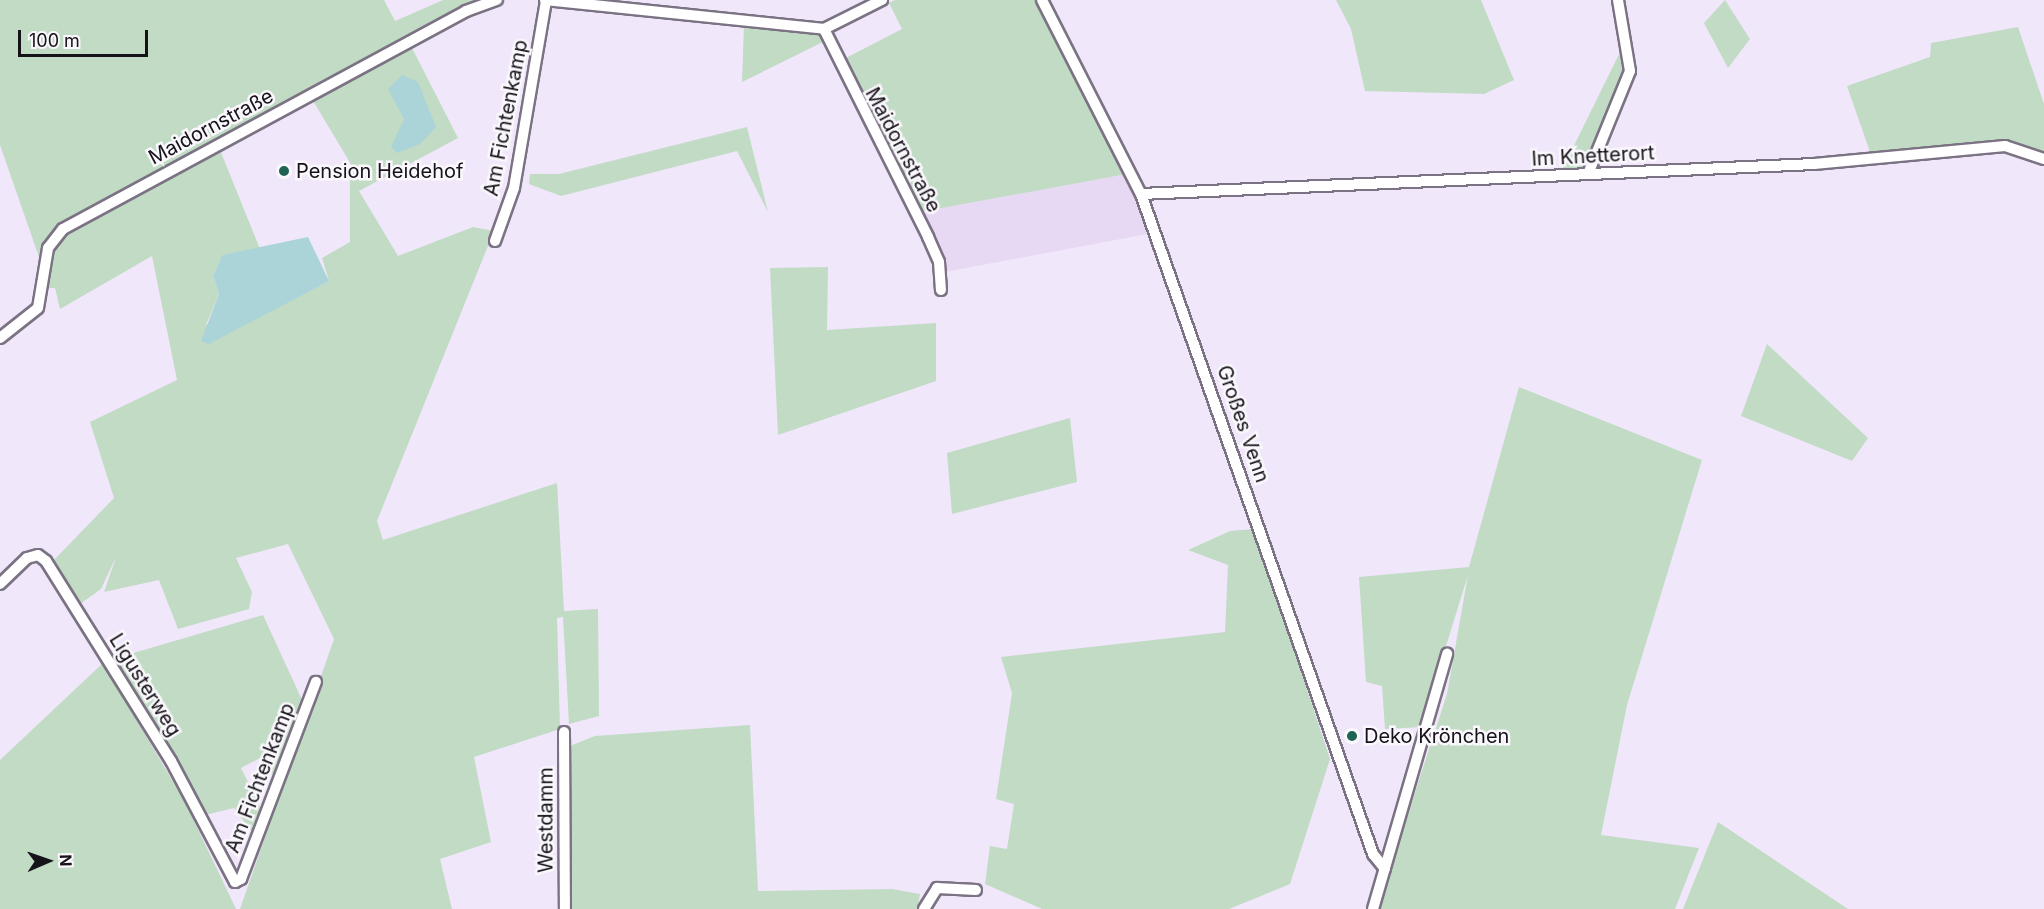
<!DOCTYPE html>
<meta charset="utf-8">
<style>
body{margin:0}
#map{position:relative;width:2044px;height:909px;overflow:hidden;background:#f1e7fb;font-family:Inter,sans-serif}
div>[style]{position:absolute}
.built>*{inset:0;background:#e7d9f4}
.green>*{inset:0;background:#c1dbc5}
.water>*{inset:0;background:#aad4d8}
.roads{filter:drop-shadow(2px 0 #7b7283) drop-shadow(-2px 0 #7b7283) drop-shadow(0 2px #7b7283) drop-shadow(0 -2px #7b7283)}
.minor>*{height:10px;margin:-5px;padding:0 5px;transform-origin:5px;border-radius:5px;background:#fff}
.dots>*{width:16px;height:16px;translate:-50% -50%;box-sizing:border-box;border:3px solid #faf8fc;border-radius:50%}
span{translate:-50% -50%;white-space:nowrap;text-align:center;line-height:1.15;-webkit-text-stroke:5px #faf8fc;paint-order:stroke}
.street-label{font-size:20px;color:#161219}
.poi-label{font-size:20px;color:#161219}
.left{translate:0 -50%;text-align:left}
.north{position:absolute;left:18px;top:831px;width:60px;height:60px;-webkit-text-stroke:4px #faf8fc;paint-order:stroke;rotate:88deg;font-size:16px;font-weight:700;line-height:24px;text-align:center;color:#161219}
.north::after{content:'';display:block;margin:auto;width:21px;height:27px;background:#161219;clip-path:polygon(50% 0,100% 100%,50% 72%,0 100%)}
.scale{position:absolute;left:18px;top:30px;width:130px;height:27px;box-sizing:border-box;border:3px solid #161219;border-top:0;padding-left:8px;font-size:18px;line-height:21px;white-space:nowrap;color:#161219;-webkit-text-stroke:4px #faf8fc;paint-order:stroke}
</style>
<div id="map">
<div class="built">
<div style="clip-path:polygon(1127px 174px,1153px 233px,945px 272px,920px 212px)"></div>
</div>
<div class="green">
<div style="clip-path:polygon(0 0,384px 0,395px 21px,443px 0,477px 0,129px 186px,131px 195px,220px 150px,260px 249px,222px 255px,213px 276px,219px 294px,206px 325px,279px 306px,329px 281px,322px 258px,350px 242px,350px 177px,355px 171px,312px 99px,411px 46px,458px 138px,359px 191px,398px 256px,473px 227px,494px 231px,377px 521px,383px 540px,557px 483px,564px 611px,598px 609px,599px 716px,569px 724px,563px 617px,557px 618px,560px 729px,474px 757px,491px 842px,440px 859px,452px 909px,240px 909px,334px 639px,288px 544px,236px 558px,252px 592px,249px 609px,178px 629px,159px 580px,104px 592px,116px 557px,101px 589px,80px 604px,54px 560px,114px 498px,90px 422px,177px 380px,152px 256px,60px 309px,55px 288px,41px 288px,40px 260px,0 145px)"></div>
<div style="clip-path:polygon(895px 0,1037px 0,1127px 174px,920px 212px,842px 60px,902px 29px,889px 3px)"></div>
<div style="clip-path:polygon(1336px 0,1481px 0,1514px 80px,1484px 94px,1365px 91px,1351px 29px)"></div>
<div style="clip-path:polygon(1725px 0,1750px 39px,1728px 68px,1704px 23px)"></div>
<div style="clip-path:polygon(744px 25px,821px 34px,823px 42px,742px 82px)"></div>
<div style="clip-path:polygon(2018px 27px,2044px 104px,2044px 154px,2003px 142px,1870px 152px,1847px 86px,1930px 57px,1931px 43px)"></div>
<div style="clip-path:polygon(1625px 42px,1625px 71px,1584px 169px,1561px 172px)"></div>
<div style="clip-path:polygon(747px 127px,768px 212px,737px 151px,561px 196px,529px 184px,530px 174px,559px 174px)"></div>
<div style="clip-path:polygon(828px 267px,827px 330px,936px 323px,936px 381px,778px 435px,770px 268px)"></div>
<div style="clip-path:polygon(1767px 344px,1868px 438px,1852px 461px,1741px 416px)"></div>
<div style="clip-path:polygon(1519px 387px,1702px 460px,1627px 705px,1601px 835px,1699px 848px,1675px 909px,1377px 909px,1447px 694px,1468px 575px,1421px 727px,1385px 729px,1382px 686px,1366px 682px,1359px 577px,1469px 567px)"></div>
<div style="clip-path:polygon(1070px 418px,1077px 482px,952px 514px,947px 453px)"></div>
<div style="clip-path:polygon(1254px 529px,1330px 759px,1290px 884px,1229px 909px,1042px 909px,985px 884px,990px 846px,1007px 849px,1014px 804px,996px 799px,1012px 693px,1001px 657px,1225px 632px,1228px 565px,1188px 550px,1230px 531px)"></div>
<div style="clip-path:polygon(263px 615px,303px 702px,275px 779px,262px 757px,241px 768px,264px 814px,254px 835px,234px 808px,205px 815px,113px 659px)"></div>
<div style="clip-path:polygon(103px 663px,185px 802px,236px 909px,0 909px,0 760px)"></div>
<div style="clip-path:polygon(750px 725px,758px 891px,892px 889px,920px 894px,917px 909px,571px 909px,570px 746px,595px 736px)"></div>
<div style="clip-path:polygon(1718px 822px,1848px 909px,1683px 909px)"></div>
</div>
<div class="water">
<div style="clip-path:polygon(402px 75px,418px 82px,436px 127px,420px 144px,397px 153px,391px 147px,404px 119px,388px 89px)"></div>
<div style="clip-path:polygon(308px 237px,329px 281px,209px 344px,201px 341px,219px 294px,213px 276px,222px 255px)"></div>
</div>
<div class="roads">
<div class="minor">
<div style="left:545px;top:0;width:281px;rotate:5.9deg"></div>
<div style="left:824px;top:29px;width:65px;rotate:-26.6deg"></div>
<div style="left:1042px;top:0;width:218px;rotate:63deg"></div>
<div style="left:1141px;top:194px;width:700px;rotate:70.63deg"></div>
<div style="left:1373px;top:854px;width:19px;rotate:51deg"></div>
<div style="left:824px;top:29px;width:233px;rotate:63.4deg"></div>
<div style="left:928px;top:237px;width:27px;rotate:66deg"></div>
<div style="left:939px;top:262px;width:28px;rotate:86deg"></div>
<div style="left:1588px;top:174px;width:111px;rotate:-67.8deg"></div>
<div style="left:1630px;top:71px;width:72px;rotate:-99.6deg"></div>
<div style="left:1141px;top:194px;width:674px;rotate:-2.55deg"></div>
<div style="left:1814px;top:164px;width:192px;rotate:-5.4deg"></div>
<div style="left:2005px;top:146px;width:41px;rotate:18.4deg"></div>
<div style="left:495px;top:241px;width:56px;rotate:-70.3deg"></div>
<div style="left:514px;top:188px;width:191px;rotate:-80.3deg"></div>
<div style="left:0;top:338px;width:48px;rotate:-38.3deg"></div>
<div style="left:38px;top:308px;width:61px;rotate:-80.5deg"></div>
<div style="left:48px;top:248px;width:24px;rotate:-52deg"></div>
<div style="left:63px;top:229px;width:458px;rotate:-28.4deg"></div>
<div style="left:466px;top:11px;width:33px;rotate:-20deg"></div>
<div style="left:0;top:584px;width:37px;rotate:-44deg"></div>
<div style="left:27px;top:558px;width:11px;rotate:-15deg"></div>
<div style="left:38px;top:555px;width:10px;rotate:37deg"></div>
<div style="left:46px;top:561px;width:236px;rotate:58deg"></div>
<div style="left:171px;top:761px;width:137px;rotate:62.1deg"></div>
<div style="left:235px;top:882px;width:7px;rotate:-27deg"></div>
<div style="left:241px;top:879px;width:211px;rotate:-69.2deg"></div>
<div style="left:564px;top:732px;width:177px;rotate:89.7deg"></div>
<div style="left:924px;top:909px;width:25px;rotate:-58deg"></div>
<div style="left:937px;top:888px;width:39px;rotate:3deg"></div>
<div style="left:1373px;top:909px;width:266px;rotate:-73.8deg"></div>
</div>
</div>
<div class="dots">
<div style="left:284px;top:171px;background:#1f6354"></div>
<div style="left:1352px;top:736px;background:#1f6354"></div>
</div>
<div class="street-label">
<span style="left:506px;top:118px;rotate:-79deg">Am Fichtenkamp</span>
<span style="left:211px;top:127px;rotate:-28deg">Maidornstraße</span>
<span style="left:903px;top:150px;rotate:62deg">Maidornstraße</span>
<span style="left:1593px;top:156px;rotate:-3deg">Im Knetterort</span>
<span style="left:1243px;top:424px;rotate:71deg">Großes Venn</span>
<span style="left:145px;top:685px;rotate:58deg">Ligusterweg</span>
<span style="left:260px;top:778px;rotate:-69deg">Am Fichtenkamp</span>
<span style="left:546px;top:820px;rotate:-90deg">Westdamm</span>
</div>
<div class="poi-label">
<span class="left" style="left:296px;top:171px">Pension Heidehof</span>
<span class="left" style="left:1364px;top:736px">Deko Krönchen</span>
</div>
<div class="north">N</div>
<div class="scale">100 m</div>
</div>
